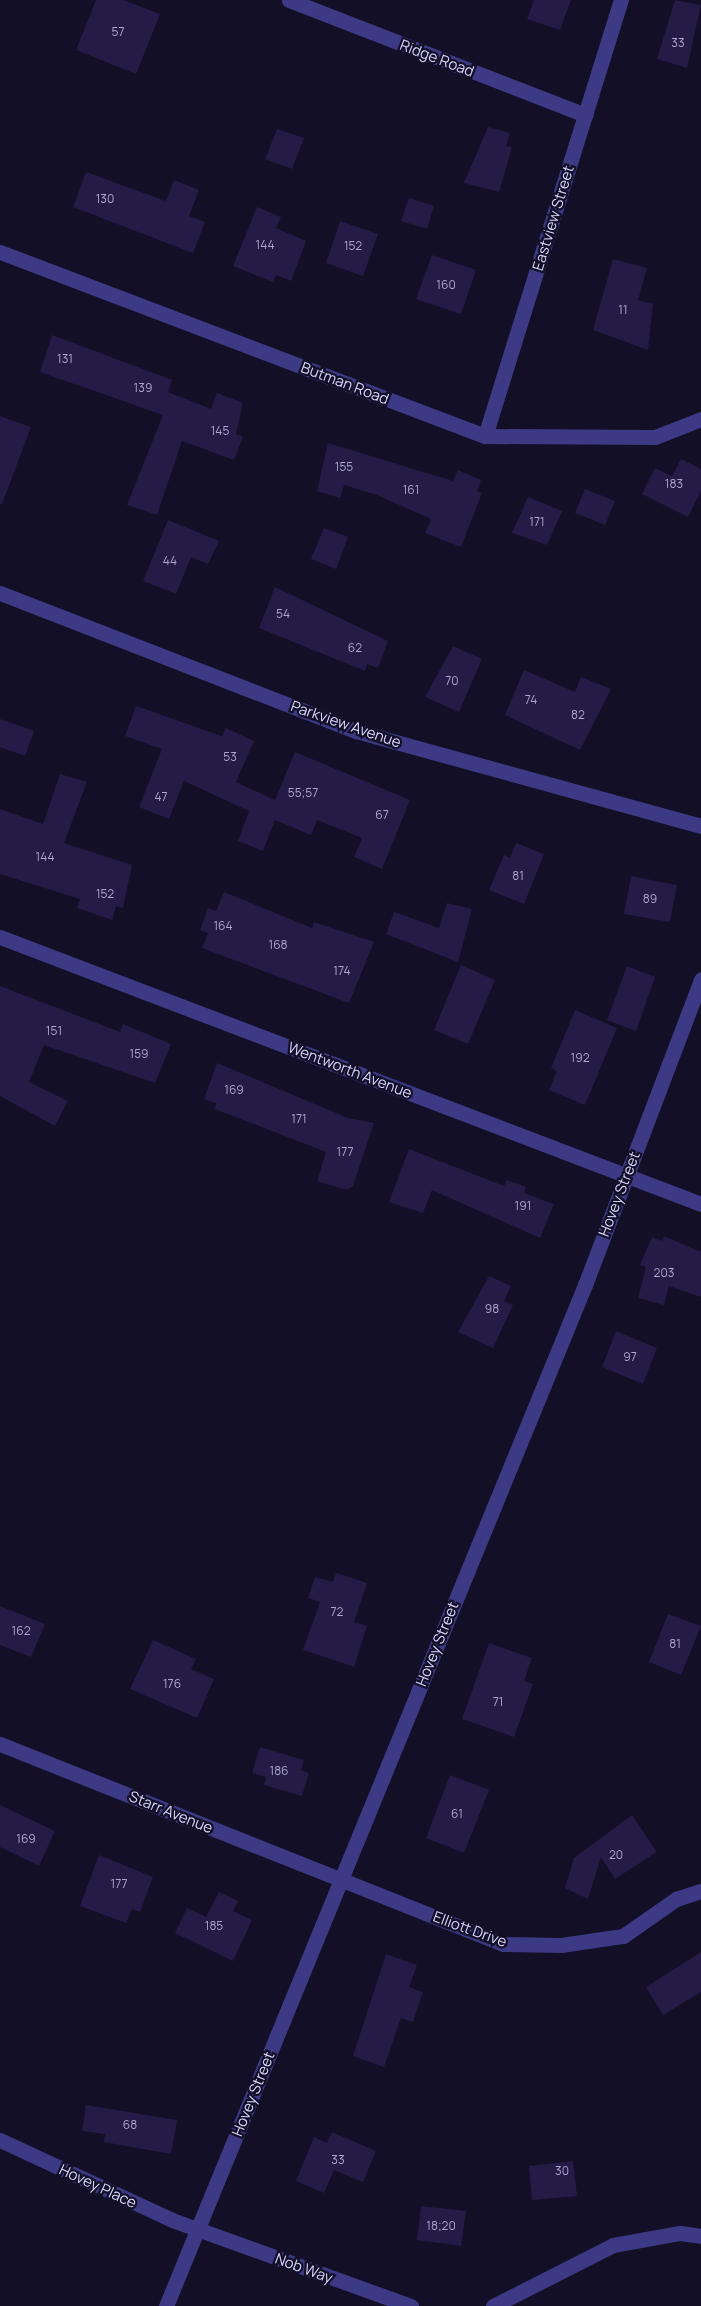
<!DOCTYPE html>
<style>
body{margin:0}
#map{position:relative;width:701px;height:2306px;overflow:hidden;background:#130f26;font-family:Manrope,sans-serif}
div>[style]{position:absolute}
.building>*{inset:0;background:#241b47}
.minor>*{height:15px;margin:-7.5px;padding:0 7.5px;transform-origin:7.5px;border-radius:7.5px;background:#3d3a85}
.tertiary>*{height:15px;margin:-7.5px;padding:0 7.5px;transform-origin:7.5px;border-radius:7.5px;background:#3d3a85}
span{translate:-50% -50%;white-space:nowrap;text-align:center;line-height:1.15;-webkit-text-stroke:4.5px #130f26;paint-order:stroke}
.number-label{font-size:12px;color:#aca6d1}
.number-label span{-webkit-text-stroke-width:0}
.street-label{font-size:15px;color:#d9d4ff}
</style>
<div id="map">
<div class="building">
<div style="clip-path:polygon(96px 0,123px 0,160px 14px,136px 74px,76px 50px)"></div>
<div style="clip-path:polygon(534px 0,571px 0,560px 30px,527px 19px)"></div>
<div style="clip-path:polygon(675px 0,701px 5px,687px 68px,657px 59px)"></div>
<div style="clip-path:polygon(488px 127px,510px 133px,506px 146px,512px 147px,499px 192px,464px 183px)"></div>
<div style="clip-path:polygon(277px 129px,304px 138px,292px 169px,265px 159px)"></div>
<div style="clip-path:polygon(86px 172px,166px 201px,174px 180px,199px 190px,189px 216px,205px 222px,193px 253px,73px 207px)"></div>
<div style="clip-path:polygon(409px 198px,434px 206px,427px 229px,401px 221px)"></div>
<div style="clip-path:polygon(257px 207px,281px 217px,276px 228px,306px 241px,291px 281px,276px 275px,273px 282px,233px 266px)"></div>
<div style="clip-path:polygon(340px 221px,378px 234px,363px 276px,326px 263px)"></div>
<div style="clip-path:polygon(432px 255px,476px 270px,461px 314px,416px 299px)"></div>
<div style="clip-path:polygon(613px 259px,647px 268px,638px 300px,653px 304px,648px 350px,593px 330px)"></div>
<div style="clip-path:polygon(52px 335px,172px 380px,168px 392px,211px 409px,217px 393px,243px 403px,236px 434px,243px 437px,234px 460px,182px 441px,157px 515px,127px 505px,163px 415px,40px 372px)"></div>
<div style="clip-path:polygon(0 416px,31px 427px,2px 504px,0 504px)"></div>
<div style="clip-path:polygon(328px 443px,453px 481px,458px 470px,481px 480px,477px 491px,482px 493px,461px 547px,425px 533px,431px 519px,377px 495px,344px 485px,340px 498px,317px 491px)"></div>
<div style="clip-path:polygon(681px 459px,701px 469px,701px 491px,688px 517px,642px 494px,655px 468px,672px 476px)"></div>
<div style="clip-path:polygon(585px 489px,615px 501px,605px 525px,575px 513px)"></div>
<div style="clip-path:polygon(528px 497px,562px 511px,547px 545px,512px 533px)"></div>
<div style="clip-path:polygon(168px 520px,219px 541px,208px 564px,191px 557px,176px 594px,143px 581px)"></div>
<div style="clip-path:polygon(324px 528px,348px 537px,336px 569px,311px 559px)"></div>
<div style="clip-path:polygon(275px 587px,388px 641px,378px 668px,367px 664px,365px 671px,259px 628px)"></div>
<div style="clip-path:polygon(453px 646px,482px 659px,459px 712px,425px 697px)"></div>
<div style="clip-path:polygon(524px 670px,575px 692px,581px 677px,611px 689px,580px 750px,505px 715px)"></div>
<div style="clip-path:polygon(136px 706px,222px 736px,226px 728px,254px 741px,236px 782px,275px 800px,295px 752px,410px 800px,382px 869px,354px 857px,362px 838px,317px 820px,311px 835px,275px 820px,263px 851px,238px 841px,249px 811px,184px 781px,169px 819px,139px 807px,162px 749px,125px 736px)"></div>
<div style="clip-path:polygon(0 719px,34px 731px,25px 756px,0 747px)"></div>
<div style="clip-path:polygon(60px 774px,87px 782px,64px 843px,132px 865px,123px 908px,116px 906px,112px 920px,77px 908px,80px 899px,0 874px,0 809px,43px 824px)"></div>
<div style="clip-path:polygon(516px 843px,544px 854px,524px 904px,489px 890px,504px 855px,510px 858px)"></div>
<div style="clip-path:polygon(631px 876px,677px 885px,670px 922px,624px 914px)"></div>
<div style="clip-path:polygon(224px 892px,312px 928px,314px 922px,374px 942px,349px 1003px,202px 948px,208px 933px,200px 930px,208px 908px,216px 911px)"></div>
<div style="clip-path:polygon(447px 903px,472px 909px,458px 962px,386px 934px,394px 912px,439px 928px)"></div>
<div style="clip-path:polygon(461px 965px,495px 980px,468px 1044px,434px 1030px)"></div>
<div style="clip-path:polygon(627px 966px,655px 977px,636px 1031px,607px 1020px)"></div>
<div style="clip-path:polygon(0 986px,120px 1032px,123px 1024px,171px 1044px,155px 1083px,44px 1045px,29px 1082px,68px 1101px,55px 1126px,0 1096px)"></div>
<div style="clip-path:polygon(575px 1010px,617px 1028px,585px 1105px,549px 1090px,557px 1071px,551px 1068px)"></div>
<div style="clip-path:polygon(217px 1063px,348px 1118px,374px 1123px,353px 1186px,347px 1190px,317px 1181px,326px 1152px,215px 1109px,216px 1103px,204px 1099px)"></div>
<div style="clip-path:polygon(409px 1149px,504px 1186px,507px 1180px,526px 1187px,524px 1193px,554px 1204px,540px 1238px,432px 1190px,423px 1213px,389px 1202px)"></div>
<div style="clip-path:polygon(664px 1236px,701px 1252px,701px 1297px,669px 1286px,664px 1305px,638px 1298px,646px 1267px,640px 1265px,652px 1237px,662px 1241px)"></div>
<div style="clip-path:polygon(489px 1276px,511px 1286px,504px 1301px,513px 1305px,493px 1348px,458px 1332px)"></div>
<div style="clip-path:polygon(616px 1331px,657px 1348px,643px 1384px,602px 1367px)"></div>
<div style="clip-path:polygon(336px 1573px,367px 1583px,354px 1622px,367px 1626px,354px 1667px,303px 1650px,320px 1602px,308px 1598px,315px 1577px,333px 1582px)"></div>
<div style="clip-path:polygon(0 1606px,45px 1624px,31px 1657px,0 1645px)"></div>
<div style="clip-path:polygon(668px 1614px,701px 1626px,681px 1675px,649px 1662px)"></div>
<div style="clip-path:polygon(153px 1640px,196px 1659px,191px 1669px,214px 1679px,197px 1718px,130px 1689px)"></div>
<div style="clip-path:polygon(489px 1643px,532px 1658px,524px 1681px,533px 1684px,514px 1737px,462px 1719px)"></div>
<div style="clip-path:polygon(260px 1747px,304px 1760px,301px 1770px,309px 1773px,302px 1796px,264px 1785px,266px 1777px,252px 1773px)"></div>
<div style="clip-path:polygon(450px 1775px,489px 1790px,464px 1853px,426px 1838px)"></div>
<div style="clip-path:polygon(0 1805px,55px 1831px,39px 1866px,0 1847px)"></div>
<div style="clip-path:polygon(632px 1815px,657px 1852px,615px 1879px,601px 1857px,588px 1899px,565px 1888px,574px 1858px)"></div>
<div style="clip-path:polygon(99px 1855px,153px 1877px,140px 1912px,132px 1909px,126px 1923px,80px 1906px)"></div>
<div style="clip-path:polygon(219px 1892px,238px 1901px,233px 1911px,252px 1920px,233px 1961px,175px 1933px,187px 1908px,206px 1917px)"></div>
<div style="clip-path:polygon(701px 1952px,701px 1992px,663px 2015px,646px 1987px)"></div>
<div style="clip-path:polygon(386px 1954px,417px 1965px,409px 1987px,423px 1992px,413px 2022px,401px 2018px,384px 2067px,353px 2056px)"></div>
<div style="clip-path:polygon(86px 2105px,177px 2120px,171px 2154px,104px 2142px,105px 2134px,82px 2131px)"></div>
<div style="clip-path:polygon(332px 2132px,376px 2151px,363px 2182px,334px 2170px,324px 2193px,296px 2181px,314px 2137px,327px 2143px)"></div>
<div style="clip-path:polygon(573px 2161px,577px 2196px,532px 2200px,529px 2166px)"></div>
<div style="clip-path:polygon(421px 2206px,466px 2211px,461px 2246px,417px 2240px)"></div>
</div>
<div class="minor">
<div style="left:289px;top:0;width:318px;rotate:21.2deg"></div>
<div style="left:0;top:252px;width:519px;rotate:20.78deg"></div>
<div style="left:485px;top:436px;width:170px;rotate:0.3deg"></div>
<div style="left:655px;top:437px;width:49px;rotate:-21.4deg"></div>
<div style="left:485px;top:436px;width:457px;rotate:-72.7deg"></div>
<div style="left:0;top:593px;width:382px;rotate:21.2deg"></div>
<div style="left:356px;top:731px;width:358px;rotate:15.4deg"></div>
<div style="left:0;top:1744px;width:541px;rotate:21.68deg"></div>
<div style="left:503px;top:1944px;width:58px;rotate:1deg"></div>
<div style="left:561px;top:1945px;width:63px;rotate:-8.3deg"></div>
<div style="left:623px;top:1936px;width:65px;rotate:-34.9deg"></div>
<div style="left:676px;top:1899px;width:26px;rotate:-18deg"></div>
<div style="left:0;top:2140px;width:190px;rotate:24.9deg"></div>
<div style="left:172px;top:2220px;width:254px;rotate:19.8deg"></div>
<div style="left:166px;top:2306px;width:1104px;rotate:-67.69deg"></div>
<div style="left:585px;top:1285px;width:327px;rotate:-69.2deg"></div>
<div style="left:493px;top:2306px;width:135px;rotate:-26.9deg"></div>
<div style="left:613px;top:2245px;width:68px;rotate:-10.2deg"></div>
<div style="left:680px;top:2233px;width:21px;rotate:8deg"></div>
</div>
<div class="tertiary">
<div style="left:0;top:937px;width:750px;rotate:20.85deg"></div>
</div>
<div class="number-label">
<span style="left:118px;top:32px">57</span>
<span style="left:678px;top:43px">33</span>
<span style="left:105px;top:199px">130</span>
<span style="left:265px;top:245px">144</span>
<span style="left:353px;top:246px">152</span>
<span style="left:446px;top:285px">160</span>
<span style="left:623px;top:310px">11</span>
<span style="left:65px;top:359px">131</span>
<span style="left:143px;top:388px">139</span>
<span style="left:220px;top:431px">145</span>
<span style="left:344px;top:467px">155</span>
<span style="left:674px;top:484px">183</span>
<span style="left:411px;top:490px">161</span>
<span style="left:537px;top:522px">171</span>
<span style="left:170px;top:561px">44</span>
<span style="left:283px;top:614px">54</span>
<span style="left:355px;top:648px">62</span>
<span style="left:452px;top:681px">70</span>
<span style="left:531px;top:700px">74</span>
<span style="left:578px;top:715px">82</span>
<span style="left:230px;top:757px">53</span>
<span style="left:303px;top:793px">55;57</span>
<span style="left:161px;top:797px">47</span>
<span style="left:382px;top:815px">67</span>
<span style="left:45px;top:857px">144</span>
<span style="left:518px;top:876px">81</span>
<span style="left:105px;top:894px">152</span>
<span style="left:650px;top:899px">89</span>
<span style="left:223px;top:926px">164</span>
<span style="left:278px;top:945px">168</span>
<span style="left:342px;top:971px">174</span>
<span style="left:54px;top:1031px">151</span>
<span style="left:139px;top:1054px">159</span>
<span style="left:580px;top:1058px">192</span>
<span style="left:234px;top:1090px">169</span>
<span style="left:299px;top:1119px">171</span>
<span style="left:345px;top:1152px">177</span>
<span style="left:523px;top:1206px">191</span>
<span style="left:664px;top:1273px">203</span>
<span style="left:492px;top:1309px">98</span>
<span style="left:630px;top:1357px">97</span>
<span style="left:337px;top:1612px">72</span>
<span style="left:21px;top:1631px">162</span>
<span style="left:675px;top:1644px">81</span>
<span style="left:172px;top:1684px">176</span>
<span style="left:498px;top:1702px">71</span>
<span style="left:279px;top:1771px">186</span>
<span style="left:457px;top:1814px">61</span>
<span style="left:26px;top:1839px">169</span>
<span style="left:616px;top:1855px">20</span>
<span style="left:119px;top:1884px">177</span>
<span style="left:214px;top:1926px">185</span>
<span style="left:130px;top:2125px">68</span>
<span style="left:338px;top:2160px">33</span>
<span style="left:562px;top:2171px">30</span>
<span style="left:441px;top:2226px">18;20</span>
</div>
<div class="street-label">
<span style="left:437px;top:58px;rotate:21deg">Ridge Road</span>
<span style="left:553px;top:218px;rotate:-73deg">Eastview Street</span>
<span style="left:345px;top:383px;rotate:21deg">Butman Road</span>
<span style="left:346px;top:724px;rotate:19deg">Parkview Avenue</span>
<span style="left:350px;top:1070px;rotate:21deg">Wentworth Avenue</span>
<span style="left:619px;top:1194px;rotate:-69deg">Hovey Street</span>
<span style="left:437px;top:1644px;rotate:-68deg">Hovey Street</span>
<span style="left:171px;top:1812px;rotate:22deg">Starr Avenue</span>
<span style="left:470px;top:1929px;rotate:20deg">Elliott Drive</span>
<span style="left:253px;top:2094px;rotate:-68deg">Hovey Street</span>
<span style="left:98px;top:2186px;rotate:25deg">Hovey Place</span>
<span style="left:304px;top:2268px;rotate:20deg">Nob Way</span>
</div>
</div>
